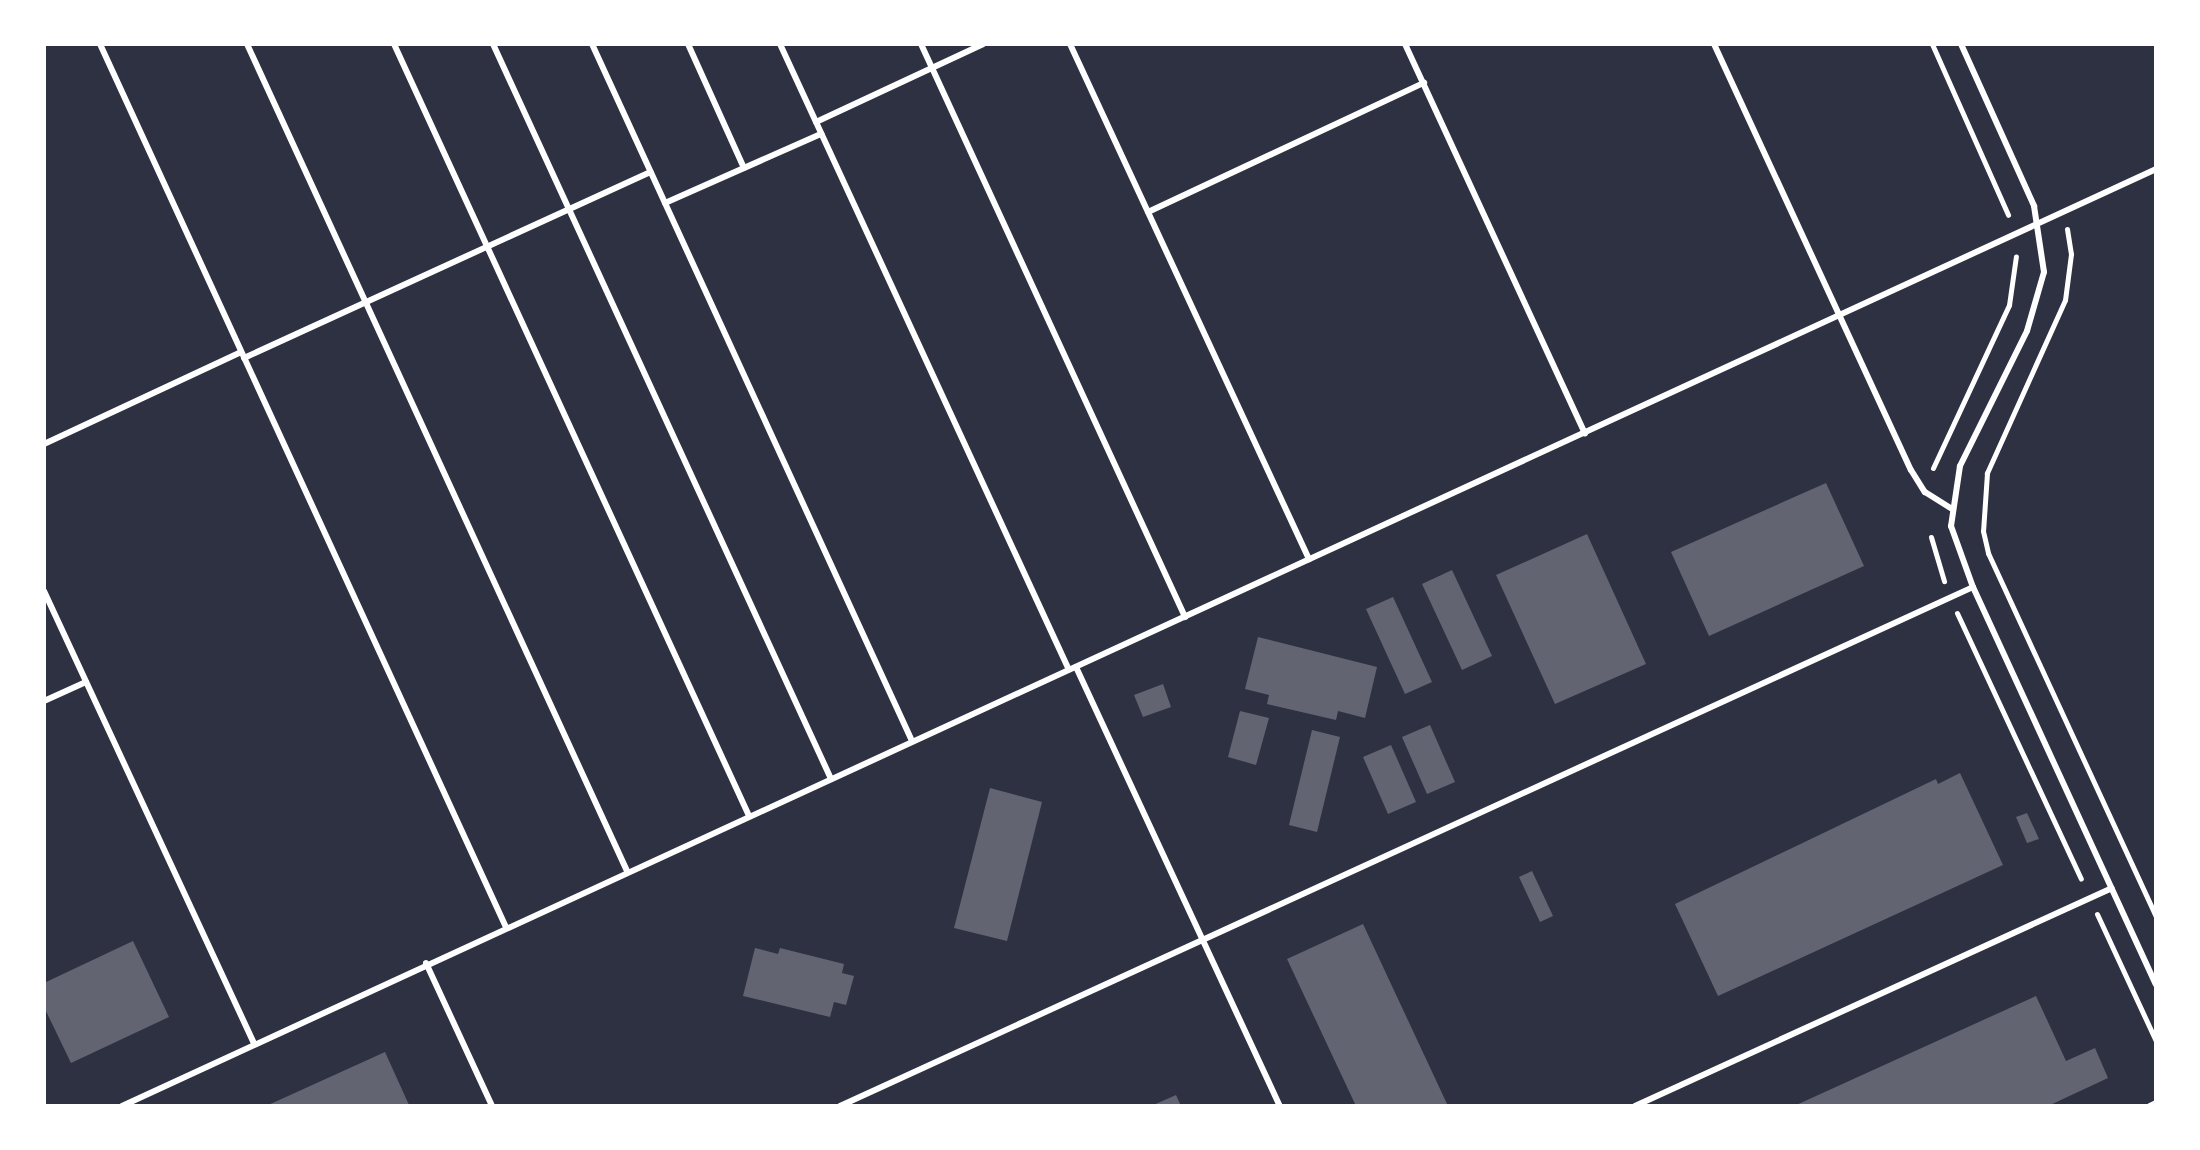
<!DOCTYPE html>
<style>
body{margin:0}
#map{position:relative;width:2200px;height:1150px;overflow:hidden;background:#2d3142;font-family:"Source Sans 3",sans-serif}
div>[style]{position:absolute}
.building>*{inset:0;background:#626471}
.path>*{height:5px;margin:-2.5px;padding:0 2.5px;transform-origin:2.5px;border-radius:2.5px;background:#fff}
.service>*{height:6px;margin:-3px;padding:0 3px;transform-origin:3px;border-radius:3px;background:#fff}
span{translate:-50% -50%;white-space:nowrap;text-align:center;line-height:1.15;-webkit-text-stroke:7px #fff;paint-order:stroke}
.frame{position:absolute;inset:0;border:46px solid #fff;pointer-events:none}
</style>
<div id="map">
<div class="building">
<div style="clip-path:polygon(1826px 483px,1864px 566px,1709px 636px,1671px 552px)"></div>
<div style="clip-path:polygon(1587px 534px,1646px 664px,1555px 704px,1496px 575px)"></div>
<div style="clip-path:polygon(1452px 570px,1492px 656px,1462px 670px,1422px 584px)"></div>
<div style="clip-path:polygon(1393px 597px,1432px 682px,1405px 694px,1366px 609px)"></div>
<div style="clip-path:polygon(1258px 637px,1377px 667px,1365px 718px,1338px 711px,1336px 720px,1267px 704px,1269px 695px,1245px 689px)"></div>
<div style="clip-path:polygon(1163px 684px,1171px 707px,1143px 717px,1134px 695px)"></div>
<div style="clip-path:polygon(1240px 711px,1269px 718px,1256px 765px,1228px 757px)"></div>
<div style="clip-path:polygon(1430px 725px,1455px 782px,1427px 794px,1402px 737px)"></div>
<div style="clip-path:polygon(1312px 730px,1340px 737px,1317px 832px,1289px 825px)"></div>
<div style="clip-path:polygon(1391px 745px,1416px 802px,1388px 814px,1363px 757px)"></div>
<div style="clip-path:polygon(1960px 773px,2003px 865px,1718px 996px,1675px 904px,1936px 779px,1938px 784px)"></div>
<div style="clip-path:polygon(990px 788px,1042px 802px,1007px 941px,954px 928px)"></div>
<div style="clip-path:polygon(2027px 813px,2039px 839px,2027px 843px,2016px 817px)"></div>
<div style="clip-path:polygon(1532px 871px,1553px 916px,1540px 922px,1519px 877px)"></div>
<div style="clip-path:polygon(1363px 924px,1448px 1106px,1356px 1106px,1287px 959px)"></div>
<div style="clip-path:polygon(133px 941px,169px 1017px,71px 1063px,44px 1007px,44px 983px)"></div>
<div style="clip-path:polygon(755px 948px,778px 954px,780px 948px,844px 964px,842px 973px,854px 976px,846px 1005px,834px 1002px,830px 1017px,743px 996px)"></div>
<div style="clip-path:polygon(2036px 996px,2066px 1061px,2095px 1048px,2108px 1078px,2048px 1106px,1794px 1106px)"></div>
<div style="clip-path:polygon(385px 1052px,409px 1105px,266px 1106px)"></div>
<div style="clip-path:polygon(1176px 1095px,1181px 1106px,1151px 1106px)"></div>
</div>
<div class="path">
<div style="left:1932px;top:44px;width:187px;rotate:66deg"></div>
<div style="left:2067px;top:229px;width:25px;rotate:81deg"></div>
<div style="left:2071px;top:254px;width:46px;rotate:97.4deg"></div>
<div style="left:2065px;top:300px;width:190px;rotate:114.3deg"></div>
<div style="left:1987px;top:473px;width:58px;rotate:93.9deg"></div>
<div style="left:1983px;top:531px;width:23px;rotate:77deg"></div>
<div style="left:1988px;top:553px;width:400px;rotate:65.2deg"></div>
<div style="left:1933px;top:468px;width:180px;rotate:-65deg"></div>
<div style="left:2009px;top:305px;width:49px;rotate:-81.9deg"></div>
<div style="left:1931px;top:537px;width:46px;rotate:73.5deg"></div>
<div style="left:1957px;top:613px;width:293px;rotate:65deg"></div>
<div style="left:2097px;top:914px;width:140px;rotate:65.1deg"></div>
</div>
<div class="service">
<div style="left:100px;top:44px;width:972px;rotate:65.31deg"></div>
<div style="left:247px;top:44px;width:910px;rotate:65.32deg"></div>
<div style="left:394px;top:44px;width:850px;rotate:65.3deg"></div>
<div style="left:493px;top:44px;width:809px;rotate:65.3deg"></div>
<div style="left:592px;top:44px;width:767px;rotate:65.34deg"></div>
<div style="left:688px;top:44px;width:136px;rotate:65.7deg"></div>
<div style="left:780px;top:44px;width:689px;rotate:65.22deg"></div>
<div style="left:921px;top:44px;width:631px;rotate:65.26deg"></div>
<div style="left:1070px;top:44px;width:568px;rotate:65.11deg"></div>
<div style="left:1405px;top:44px;width:429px;rotate:65.2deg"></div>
<div style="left:1714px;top:44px;width:469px;rotate:65.2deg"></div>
<div style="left:1911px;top:470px;width:26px;rotate:58deg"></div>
<div style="left:1925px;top:492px;width:31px;rotate:32deg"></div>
<div style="left:1961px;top:44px;width:178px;rotate:65.7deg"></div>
<div style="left:2034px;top:206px;width:67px;rotate:81.4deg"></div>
<div style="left:2044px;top:272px;width:61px;rotate:106.1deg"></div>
<div style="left:2027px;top:331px;width:151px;rotate:116.4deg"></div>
<div style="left:1960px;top:466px;width:61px;rotate:98.5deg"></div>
<div style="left:1951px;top:526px;width:65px;rotate:70.2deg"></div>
<div style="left:1973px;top:587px;width:437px;rotate:65.3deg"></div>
<div style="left:816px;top:122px;width:184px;rotate:-25deg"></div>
<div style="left:665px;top:203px;width:171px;rotate:-23.9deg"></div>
<div style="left:1148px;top:212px;width:305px;rotate:-25.1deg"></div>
<div style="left:244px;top:358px;width:447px;rotate:-24.6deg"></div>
<div style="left:44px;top:444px;width:217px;rotate:-25deg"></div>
<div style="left:44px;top:591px;width:499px;rotate:65.1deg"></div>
<div style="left:1076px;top:667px;width:484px;rotate:65.1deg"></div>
<div style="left:44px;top:701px;width:46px;rotate:-24.3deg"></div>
<div style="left:426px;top:963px;width:157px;rotate:65.2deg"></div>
<div style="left:122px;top:1106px;width:2239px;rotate:-24.73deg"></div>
<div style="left:840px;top:1106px;width:1246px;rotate:-24.61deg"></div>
<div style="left:1635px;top:1106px;width:524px;rotate:-24.56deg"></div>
<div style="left:2150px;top:1106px;width:7px;rotate:-27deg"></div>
</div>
<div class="frame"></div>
</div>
